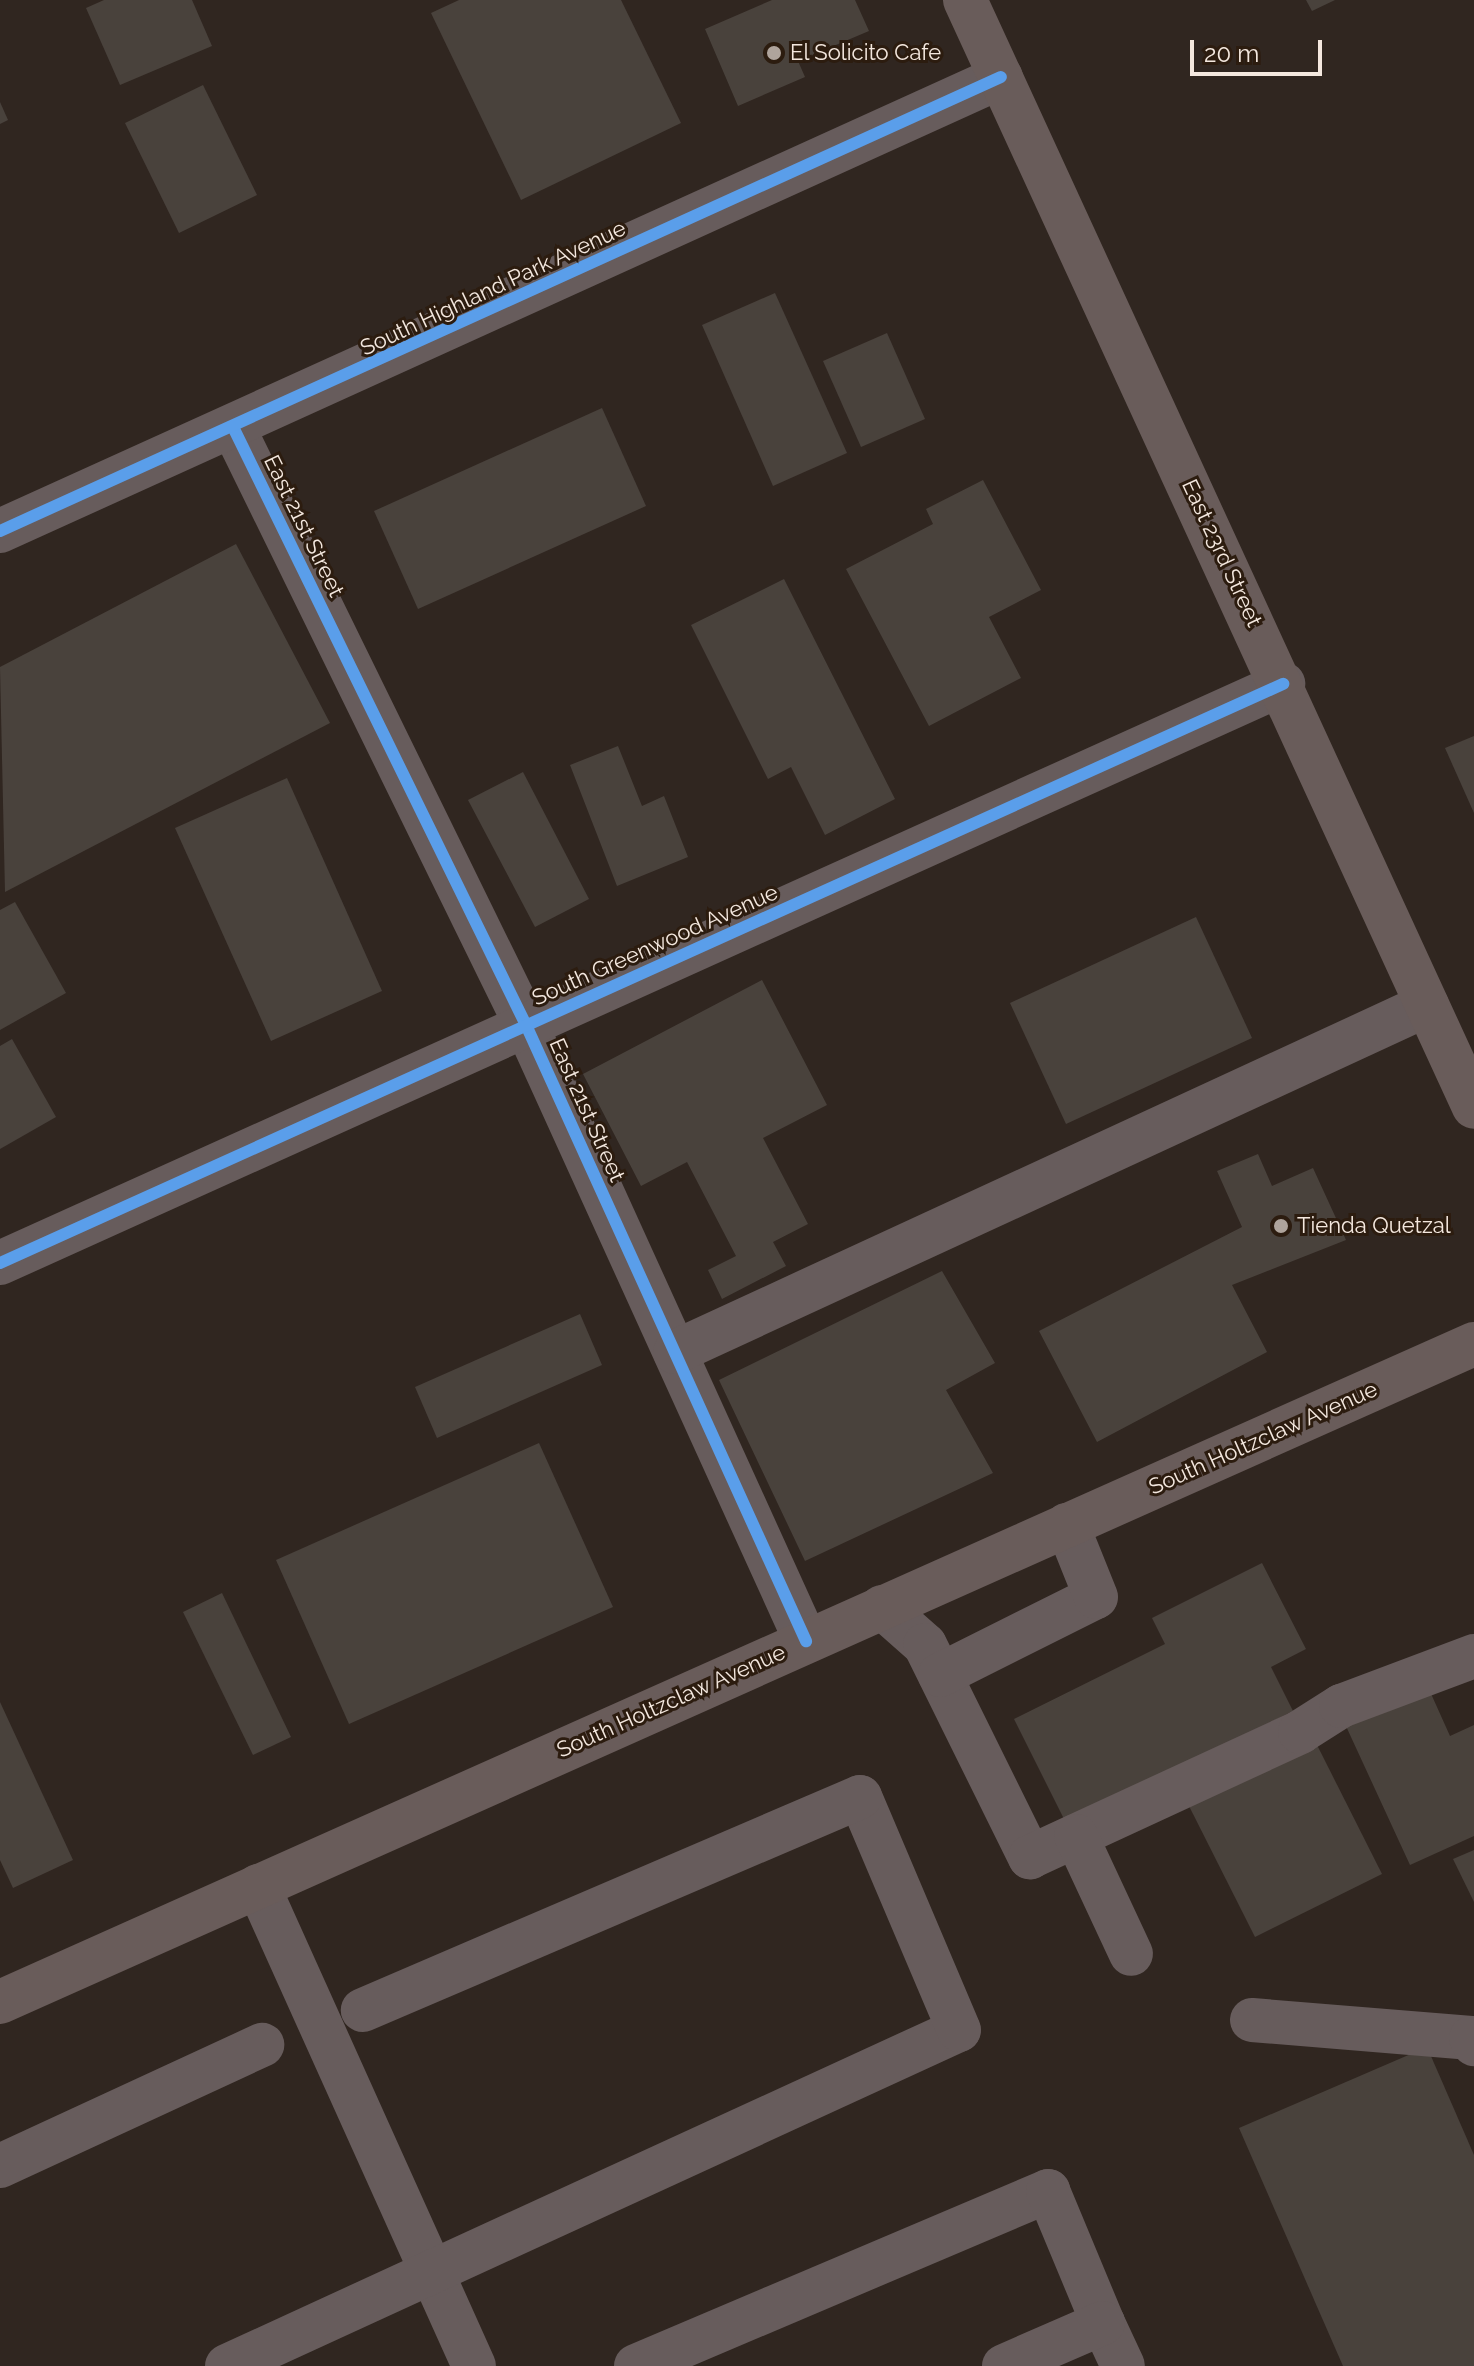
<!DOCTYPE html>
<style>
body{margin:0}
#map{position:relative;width:1474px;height:2366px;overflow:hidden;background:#302620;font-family:Raleway,sans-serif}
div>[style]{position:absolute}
.building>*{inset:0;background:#49423c}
.minor>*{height:44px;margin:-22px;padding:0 22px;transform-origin:22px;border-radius:22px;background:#675c5c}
.major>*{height:44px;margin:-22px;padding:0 22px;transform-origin:22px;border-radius:22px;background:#695c5a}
.cycleway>*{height:12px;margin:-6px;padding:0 6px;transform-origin:6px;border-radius:6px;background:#5a9eea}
.dots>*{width:22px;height:22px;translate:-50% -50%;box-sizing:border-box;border:4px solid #2c1c0f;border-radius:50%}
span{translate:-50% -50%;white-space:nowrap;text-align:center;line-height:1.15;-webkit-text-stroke:6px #2c1c0f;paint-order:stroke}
.poi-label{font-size:22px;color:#f4e8df}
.left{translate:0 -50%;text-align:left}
.street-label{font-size:22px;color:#f4e8df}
.scale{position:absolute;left:1190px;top:40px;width:132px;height:36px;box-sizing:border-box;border:4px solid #f4e8df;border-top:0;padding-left:10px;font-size:24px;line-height:28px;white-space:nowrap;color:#f4e8df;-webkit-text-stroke:6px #2c1c0f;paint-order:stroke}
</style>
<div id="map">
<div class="building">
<div style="clip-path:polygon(104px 0,192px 0,212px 46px,120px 85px,86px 8px)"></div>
<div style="clip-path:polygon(459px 0,621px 0,681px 123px,521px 200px,431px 13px)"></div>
<div style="clip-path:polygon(772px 0,855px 0,869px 31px,798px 61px,805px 77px,738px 106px,705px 29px)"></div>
<div style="clip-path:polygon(1306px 0,1335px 0,1312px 11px)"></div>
<div style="clip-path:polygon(203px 85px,257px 195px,179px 233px,125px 123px)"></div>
<div style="clip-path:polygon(0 102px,8px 120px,0 124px)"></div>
<div style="clip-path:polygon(775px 293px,847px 453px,773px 486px,702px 325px)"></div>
<div style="clip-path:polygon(887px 333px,925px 419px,861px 447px,823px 361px)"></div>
<div style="clip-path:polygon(602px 408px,646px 506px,418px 609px,374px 511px)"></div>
<div style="clip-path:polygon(983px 480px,1041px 590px,989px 617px,1021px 678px,929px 726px,846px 569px,933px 524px,926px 509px)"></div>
<div style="clip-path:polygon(236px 544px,330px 723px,5px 892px,0 667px)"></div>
<div style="clip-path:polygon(784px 579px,895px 799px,825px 835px,791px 767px,768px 779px,691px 625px)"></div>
<div style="clip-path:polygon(1474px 736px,1474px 813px,1445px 748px)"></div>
<div style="clip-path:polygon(618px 746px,642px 806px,664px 796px,688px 857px,617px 886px,570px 765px)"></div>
<div style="clip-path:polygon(523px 772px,589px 899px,535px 927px,468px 800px)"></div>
<div style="clip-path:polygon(287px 778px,382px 991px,271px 1041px,175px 828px)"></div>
<div style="clip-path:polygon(15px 902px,66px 993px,0 1030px,0 910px)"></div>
<div style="clip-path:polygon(1196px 917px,1252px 1038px,1066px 1124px,1010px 1003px)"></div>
<div style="clip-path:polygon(762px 980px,827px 1105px,763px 1138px,808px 1224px,773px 1242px,786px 1266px,722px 1299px,708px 1270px,736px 1256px,687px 1162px,641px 1186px,583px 1074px)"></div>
<div style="clip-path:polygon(12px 1039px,56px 1117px,0 1149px,0 1046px)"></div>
<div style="clip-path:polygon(1258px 1154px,1272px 1186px,1313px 1168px,1346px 1240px,1232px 1285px,1267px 1352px,1097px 1442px,1039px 1331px,1242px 1227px,1217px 1171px)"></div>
<div style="clip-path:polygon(942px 1271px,995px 1363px,946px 1390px,993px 1473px,805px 1561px,719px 1380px)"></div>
<div style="clip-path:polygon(580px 1314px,602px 1365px,437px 1438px,415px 1387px)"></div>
<div style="clip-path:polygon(539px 1443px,613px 1607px,349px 1724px,276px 1560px)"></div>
<div style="clip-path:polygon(1262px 1563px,1306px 1649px,1271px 1667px,1293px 1711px,1067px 1825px,1014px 1719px,1165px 1644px,1152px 1618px)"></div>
<div style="clip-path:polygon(222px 1593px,291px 1737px,253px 1755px,183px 1612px)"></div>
<div style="clip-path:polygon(1428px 1687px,1450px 1736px,1474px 1725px,1474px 1836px,1410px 1865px,1345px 1724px)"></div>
<div style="clip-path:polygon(0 1702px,73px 1860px,13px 1888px,0 1860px)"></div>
<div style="clip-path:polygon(1316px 1743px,1382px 1874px,1255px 1937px,1189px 1806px)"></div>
<div style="clip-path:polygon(1474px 1850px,1474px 1902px,1453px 1859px)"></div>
<div style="clip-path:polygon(1427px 2047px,1474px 2155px,1474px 2366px,1343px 2366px,1239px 2128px)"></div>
</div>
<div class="minor">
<div style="left:234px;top:429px;width:664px;rotate:63.9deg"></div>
<div style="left:526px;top:1025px;width:677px;rotate:65.56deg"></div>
<div style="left:0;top:531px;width:1099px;rotate:-24.4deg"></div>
<div style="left:0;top:1263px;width:1408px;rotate:-24.29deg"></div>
<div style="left:675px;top:1352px;width:828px;rotate:-24.77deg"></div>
<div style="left:882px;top:1607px;width:57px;rotate:41.5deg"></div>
<div style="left:925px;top:1645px;width:237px;rotate:63.7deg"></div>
<div style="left:1030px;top:1857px;width:298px;rotate:-24.8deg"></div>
<div style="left:1300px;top:1732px;width:49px;rotate:-32.4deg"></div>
<div style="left:1341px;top:1706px;width:142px;rotate:-20.6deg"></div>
<div style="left:940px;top:1675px;width:174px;rotate:-26.6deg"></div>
<div style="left:1096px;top:1597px;width:78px;rotate:-111.9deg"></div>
<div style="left:1076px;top:1836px;width:130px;rotate:65deg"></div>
<div style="left:258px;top:1886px;width:526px;rotate:65.77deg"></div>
<div style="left:1252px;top:2020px;width:220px;rotate:4.7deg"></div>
<div style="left:1471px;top:2038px;width:7px;rotate:63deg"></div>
<div style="left:0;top:2166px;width:289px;rotate:-24.8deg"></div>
<div style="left:1103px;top:2323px;width:47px;rotate:65.1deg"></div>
<div style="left:227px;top:2366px;width:805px;rotate:-24.66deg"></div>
<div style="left:959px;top:2030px;width:253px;rotate:-113deg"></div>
<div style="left:860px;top:1797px;width:541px;rotate:156.8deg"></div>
<div style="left:636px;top:2366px;width:448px;rotate:-23deg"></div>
<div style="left:1048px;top:2191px;width:143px;rotate:67.4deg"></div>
<div style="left:1103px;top:2323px;width:108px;rotate:156.5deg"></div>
</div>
<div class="major">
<div style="left:965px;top:0;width:1218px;rotate:65.31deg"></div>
<div style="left:0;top:2002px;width:1614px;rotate:-24.06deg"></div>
</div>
<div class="cycleway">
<div style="left:234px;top:429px;width:664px;rotate:63.9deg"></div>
<div style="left:526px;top:1025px;width:677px;rotate:65.56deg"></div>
<div style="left:0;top:531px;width:1099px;rotate:-24.4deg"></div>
<div style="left:0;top:1263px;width:1408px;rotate:-24.29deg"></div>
</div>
<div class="dots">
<div style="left:774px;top:53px;background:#afa49c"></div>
<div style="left:1281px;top:1226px;background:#afa49c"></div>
</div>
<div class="poi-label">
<span class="left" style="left:790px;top:53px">El Solicito Cafe</span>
<span class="left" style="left:1297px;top:1226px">Tienda Quetzal</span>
</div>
<div class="street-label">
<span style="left:493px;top:288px;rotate:-25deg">South Highland Park Avenue</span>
<span style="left:304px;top:526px;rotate:64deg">East 21st Street</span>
<span style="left:1222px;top:553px;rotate:65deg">East 23rd Street</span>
<span style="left:655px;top:945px;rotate:-24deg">South Greenwood Avenue</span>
<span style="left:587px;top:1110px;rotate:66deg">East 21st Street</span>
<span style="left:1263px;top:1438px;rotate:-24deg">South Holtzclaw Avenue</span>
<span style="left:671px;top:1701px;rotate:-24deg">South Holtzclaw Avenue</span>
</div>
<div class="scale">20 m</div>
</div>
